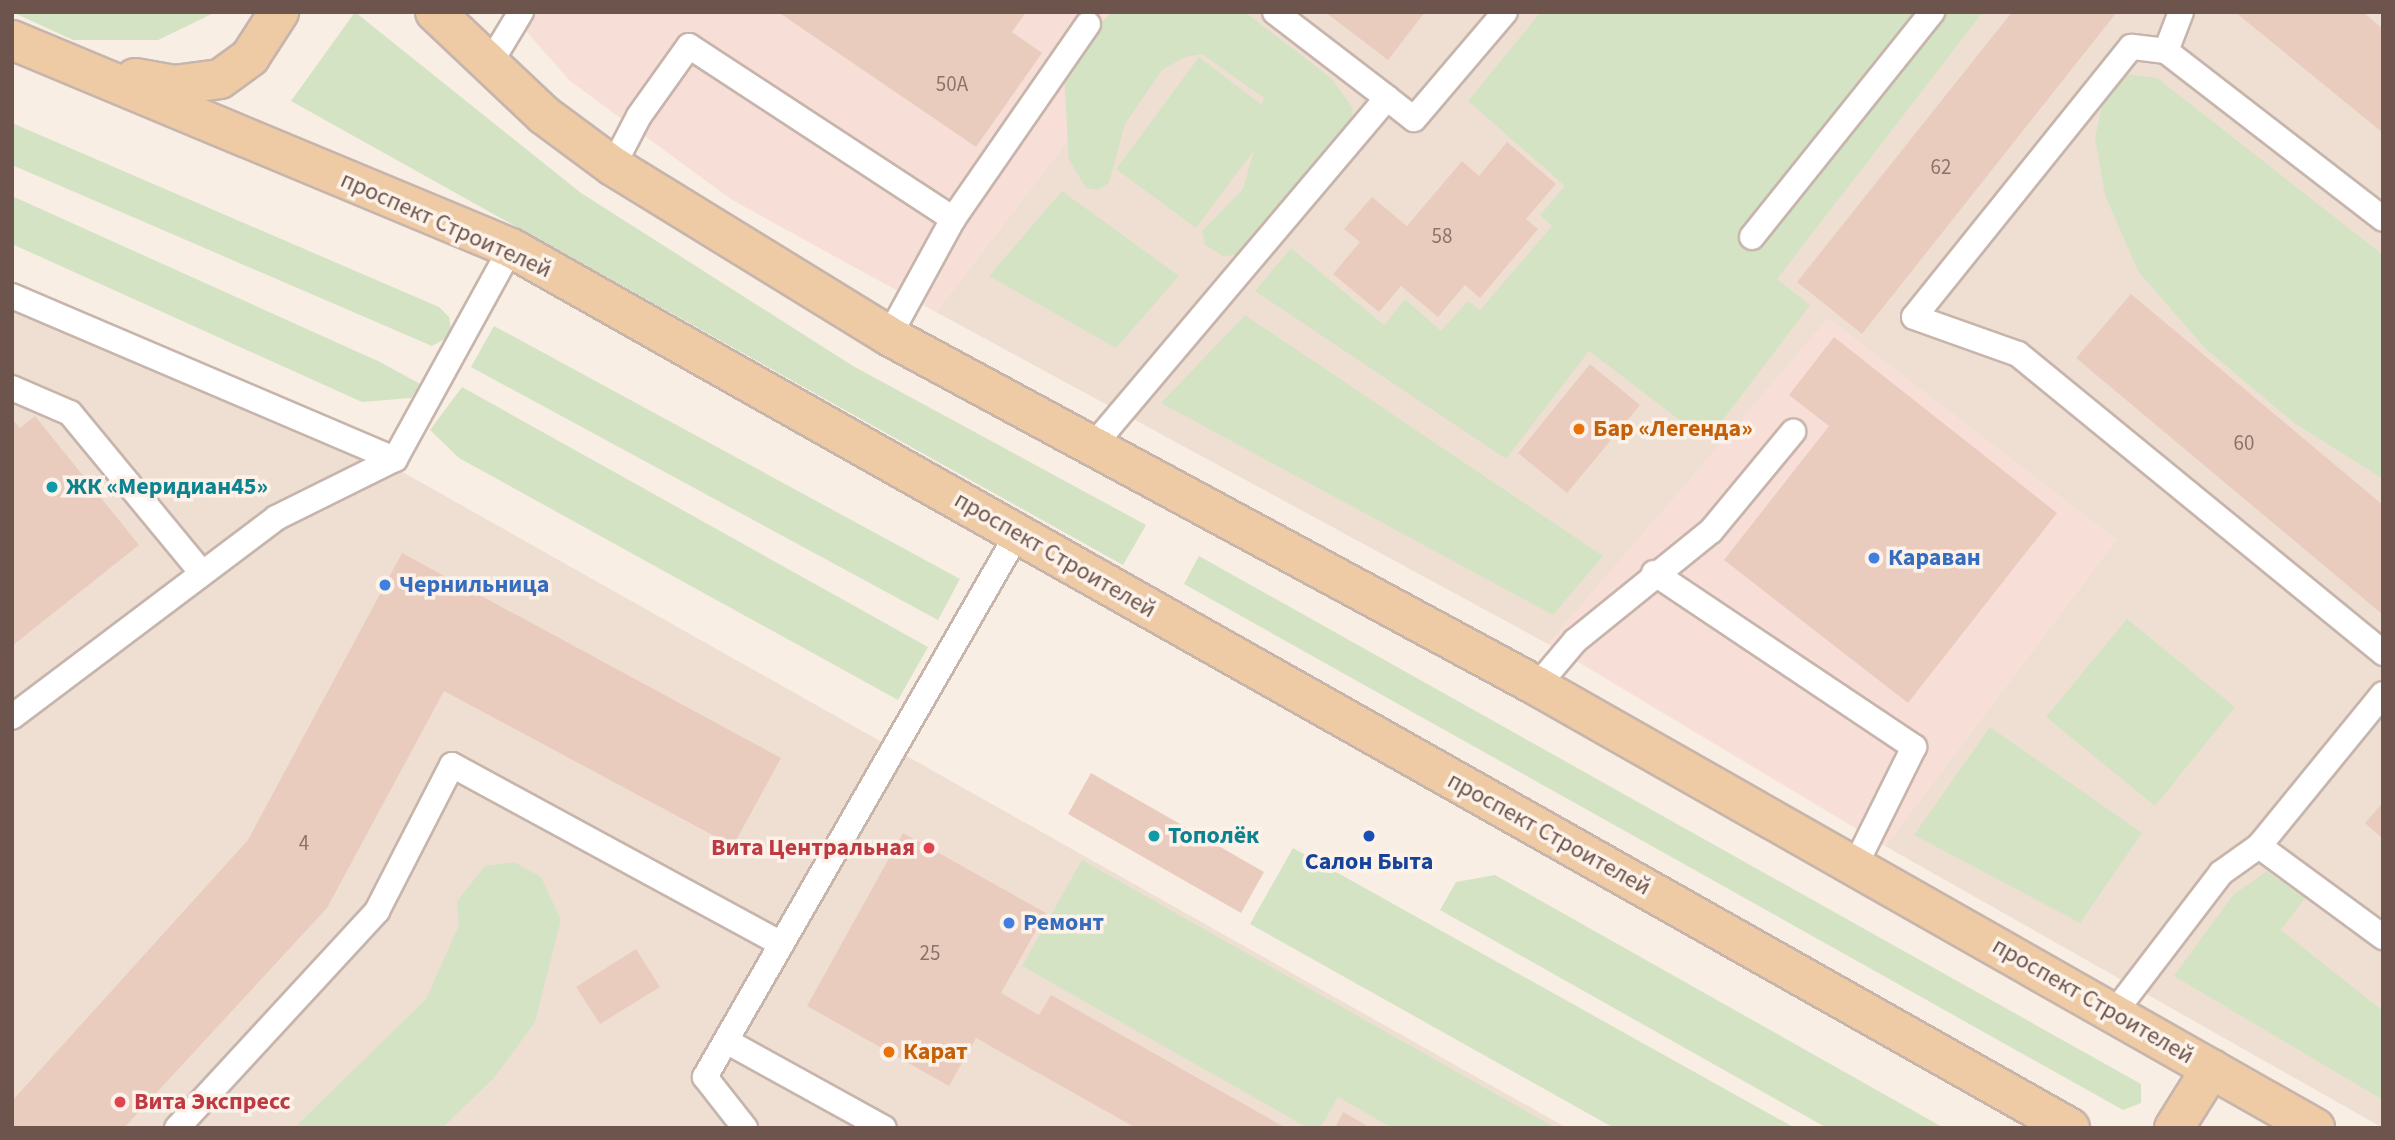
<!DOCTYPE html>
<meta charset="utf-8">
<style>
body{margin:0}
#map{position:relative;width:2395px;height:1140px;overflow:hidden;background:#f8eee3;font-family:"Source Sans 3",sans-serif}
div>[style]{position:absolute}
.residential>*{inset:0;background:#efdfd3}
.commercial>*{inset:0;background:#f7dfd8}
.green>*{inset:0;background:#d4e3c4}
.building>*{inset:0;background:#eaccbf}
.roads{filter:drop-shadow(2px 0 #c7b5ac) drop-shadow(-2px 0 #c7b5ac) drop-shadow(0 2px #c7b5ac) drop-shadow(0 -2px #c7b5ac)}
.lane>*{height:24px;margin:-12px;padding:0 12px;transform-origin:12px;border-radius:12px;background:#fff}
.primary>*{height:38px;margin:-19px;padding:0 19px;transform-origin:19px;border-radius:19px;background:#eecba4}
.dots>*{width:19px;height:19px;translate:-50% -50%;box-sizing:border-box;border:4px solid #fcf2e9;border-radius:50%}
span{translate:-50% -50%;white-space:nowrap;text-align:center;line-height:1.15;-webkit-text-stroke:7px #fcf2e9;paint-order:stroke}
.number-label{font-size:21px;color:#8c736a}
.number-label span{-webkit-text-stroke-width:0}
.street-label{font-size:24px;color:#6d554d}
.food-label{font-size:24px;color:#c56008;font-weight:700}
.left{translate:0 -50%;text-align:left}
.culture-label{font-size:24px;color:#0d838f;font-weight:700}
.shop-label{font-size:24px;color:#366cbe;font-weight:700}
.health-label{font-size:24px;color:#be3a42;font-weight:700}
.right{translate:-100% -50%;text-align:right}
.transit-label{font-size:24px;color:#164399;font-weight:700}
.frame{position:absolute;inset:0;border:14px solid #6d554d;pointer-events:none}
</style>
<div id="map">
<div class="residential">
<div style="clip-path:polygon(1166px 12px,2383px 12px,2383px 1128px,1885px 846px,2116px 540px,1829px 319px,1548px 644px,936px 312px)"></div>
<div style="clip-path:polygon(12px 299px,367px 452px,1567px 1128px,12px 1128px)"></div>
</div>
<div class="commercial">
<div style="clip-path:polygon(509px 12px,1166px 12px,936px 312px,732px 200px,570px 81px)"></div>
<div style="clip-path:polygon(1828px 318px,2116px 540px,1885px 846px,1548px 644px)"></div>
</div>
<div class="green">
<div style="clip-path:polygon(12px 12px,216px 12px,158px 40px,73px 40px)"></div>
<div style="clip-path:polygon(355px 12px,581px 193px,853px 366px,1146px 525px,1123px 565px,291px 101px)"></div>
<div style="clip-path:polygon(1245px 12px,1331px 78px,1353px 108px,1351px 124px,1238px 255px,1223px 256px,1205px 245px,1202px 231px,1243px 189px,1254px 150px,1196px 228px,1116px 169px,1199px 57px,1262px 105px,1264px 98px,1202px 54px,1185px 57px,1162px 70px,1125px 124px,1109px 183px,1098px 190px,1086px 188px,1069px 160px,1064px 76px,1083px 40px,1111px 13px)"></div>
<div style="clip-path:polygon(1541px 12px,1983px 12px,1777px 279px,1810px 305px,1707px 441px,1589px 351px,1506px 459px,1255px 291px,1291px 248px,1384px 325px,1405px 299px,1441px 331px,1468px 301px,1480px 310px,1552px 226px,1540px 215px,1565px 186px,1468px 101px)"></div>
<div style="clip-path:polygon(2124px 74px,2157px 78px,2383px 255px,2383px 479px,2293px 422px,2205px 348px,2138px 271px,2105px 195px,2095px 138px,2102px 106px)"></div>
<div style="clip-path:polygon(12px 123px,439px 307px,449px 317px,452px 335px,432px 346px,12px 165px)"></div>
<div style="clip-path:polygon(1062px 191px,1179px 276px,1116px 348px,989px 276px)"></div>
<div style="clip-path:polygon(12px 196px,380px 362px,420px 384px,411px 398px,362px 402px,12px 244px)"></div>
<div style="clip-path:polygon(1245px 315px,1603px 556px,1553px 615px,1161px 403px)"></div>
<div style="clip-path:polygon(494px 326px,960px 579px,938px 620px,471px 367px)"></div>
<div style="clip-path:polygon(462px 387px,928px 647px,898px 700px,459px 458px,430px 430px)"></div>
<div style="clip-path:polygon(1199px 556px,2141px 1084px,2141px 1103px,2123px 1110px,1184px 584px)"></div>
<div style="clip-path:polygon(2127px 619px,2235px 707px,2155px 806px,2046px 717px)"></div>
<div style="clip-path:polygon(1990px 727px,2142px 833px,2080px 923px,1914px 835px)"></div>
<div style="clip-path:polygon(1293px 848px,1795px 1128px,1614px 1128px,1250px 924px)"></div>
<div style="clip-path:polygon(1082px 860px,1556px 1128px,1392px 1128px,1338px 1097px,1320px 1128px,1308px 1128px,1022px 966px)"></div>
<div style="clip-path:polygon(514px 862px,541px 877px,561px 920px,535px 1022px,494px 1078px,442px 1128px,294px 1128px,426px 999px,459px 925px,457px 901px,485px 866px)"></div>
<div style="clip-path:polygon(2267px 871px,2305px 898px,2281px 930px,2383px 1011px,2383px 1100px,2174px 976px,2233px 895px)"></div>
<div style="clip-path:polygon(1495px 875px,1944px 1128px,1827px 1128px,1440px 910px,1456px 882px)"></div>
</div>
<div class="building">
<div style="clip-path:polygon(778px 12px,1026px 12px,1012px 32px,1042px 53px,976px 147px)"></div>
<div style="clip-path:polygon(1325px 12px,1425px 12px,1388px 60px)"></div>
<div style="clip-path:polygon(2012px 12px,2117px 12px,1862px 334px,1797px 282px)"></div>
<div style="clip-path:polygon(2235px 12px,2363px 12px,2383px 29px,2383px 133px)"></div>
<div style="clip-path:polygon(1507px 142px,1556px 184px,1526px 219px,1538px 229px,1480px 298px,1465px 285px,1438px 317px,1401px 286px,1379px 312px,1333px 274px,1360px 242px,1344px 229px,1372px 197px,1407px 226px,1462px 161px,1479px 176px)"></div>
<div style="clip-path:polygon(2131px 294px,2383px 505px,2383px 615px,2076px 358px)"></div>
<div style="clip-path:polygon(1834px 337px,2057px 513px,1908px 703px,1724px 560px,1829px 426px,1789px 395px)"></div>
<div style="clip-path:polygon(1590px 364px,1640px 405px,1567px 493px,1518px 453px)"></div>
<div style="clip-path:polygon(35px 416px,139px 545px,12px 646px,12px 419px,20px 428px)"></div>
<div style="clip-path:polygon(402px 553px,781px 758px,733px 846px,444px 691px,327px 908px,124px 1128px,12px 1128px,12px 1101px,248px 840px)"></div>
<div style="clip-path:polygon(1091px 773px,1264px 872px,1241px 913px,1068px 814px)"></div>
<div style="clip-path:polygon(2383px 802px,2383px 839px,2365px 823px)"></div>
<div style="clip-path:polygon(903px 833px,1046px 913px,1001px 993px,1039px 1015px,1051px 995px,1286px 1128px,1136px 1128px,976px 1038px,949px 1086px,807px 1006px)"></div>
<div style="clip-path:polygon(636px 949px,660px 987px,600px 1024px,576px 987px)"></div>
<div style="clip-path:polygon(1343px 1112px,1371px 1128px,1335px 1128px)"></div>
</div>
<div class="roads">
<div class="lane">
<div style="left:1275px;top:12px;width:141px;rotate:37.5deg"></div>
<div style="left:2181px;top:12px;width:42px;rotate:111deg"></div>
<div style="left:2166px;top:51px;width:35px;rotate:-173deg"></div>
<div style="left:2131px;top:47px;width:346px;rotate:128.8deg"></div>
<div style="left:1914px;top:317px;width:110px;rotate:19.6deg"></div>
<div style="left:2018px;top:354px;width:472px;rotate:39.3deg"></div>
<div style="left:2166px;top:51px;width:274px;rotate:37.7deg"></div>
<div style="left:489px;top:65px;width:62px;rotate:-58.9deg"></div>
<div style="left:613px;top:166px;width:56px;rotate:-62.5deg"></div>
<div style="left:639px;top:116px;width:86px;rotate:-54.5deg"></div>
<div style="left:689px;top:46px;width:316px;rotate:33.2deg"></div>
<div style="left:1752px;top:237px;width:288px;rotate:-51.3deg"></div>
<div style="left:12px;top:296px;width:416px;rotate:23.1deg"></div>
<div style="left:395px;top:459px;width:241px;rotate:-61.2deg"></div>
<div style="left:889px;top:336px;width:133px;rotate:-61.3deg"></div>
<div style="left:953px;top:219px;width:237px;rotate:-55.3deg"></div>
<div style="left:12px;top:388px;width:63px;rotate:23.3deg"></div>
<div style="left:70px;top:413px;width:207px;rotate:50.5deg"></div>
<div style="left:1092px;top:447px;width:457px;rotate:-49.8deg"></div>
<div style="left:1387px;top:98px;width:34px;rotate:38deg"></div>
<div style="left:1414px;top:119px;width:140px;rotate:-49.6deg"></div>
<div style="left:1654px;top:573px;width:313px;rotate:33.8deg"></div>
<div style="left:1914px;top:747px;width:133px;rotate:116.4deg"></div>
<div style="left:1537px;top:686px;width:59px;rotate:-49.8deg"></div>
<div style="left:1575px;top:641px;width:175px;rotate:-39deg"></div>
<div style="left:1711px;top:531px;width:129px;rotate:-50.4deg"></div>
<div style="left:12px;top:717px;width:331px;rotate:-37deg"></div>
<div style="left:276px;top:518px;width:133px;rotate:-26.4deg"></div>
<div style="left:2259px;top:846px;width:154px;rotate:36.3deg"></div>
<div style="left:2114px;top:1013px;width:176px;rotate:-52.6deg"></div>
<div style="left:2221px;top:873px;width:47px;rotate:-35.4deg"></div>
<div style="left:2259px;top:846px;width:196px;rotate:-50.8deg"></div>
<div style="left:728px;top:1042px;width:178px;rotate:28.9deg"></div>
<div style="left:177px;top:1128px;width:295px;rotate:-47.3deg"></div>
<div style="left:377px;top:911px;width:164px;rotate:-62.8deg"></div>
<div style="left:452px;top:765px;width:375px;rotate:28.5deg"></div>
<div style="left:745px;top:1128px;width:65px;rotate:-128.1deg"></div>
<div style="left:705px;top:1077px;width:628px;rotate:-60.09deg"></div>
</div>
<div class="primary">
<div style="left:435px;top:12px;width:150px;rotate:43.4deg"></div>
<div style="left:544px;top:115px;width:86px;rotate:36.5deg"></div>
<div style="left:613px;top:166px;width:324px;rotate:31.6deg"></div>
<div style="left:889px;top:336px;width:736px;rotate:28.37deg"></div>
<div style="left:1537px;top:686px;width:895px;rotate:29.6deg"></div>
<div style="left:12px;top:40px;width:541px;rotate:22.63deg"></div>
<div style="left:511px;top:248px;width:1790px;rotate:29.44deg"></div>
<div style="left:135px;top:78px;width:40px;rotate:10deg"></div>
<div style="left:174px;top:85px;width:46px;rotate:-7.4deg"></div>
<div style="left:220px;top:79px;width:37px;rotate:-36deg"></div>
<div style="left:250px;top:57px;width:54px;rotate:-57.2deg"></div>
<div style="left:2174px;top:1128px;width:70px;rotate:-57.9deg"></div>
</div>
</div>
<div class="dots">
<div style="left:1579px;top:429px;background:#e8710a"></div>
<div style="left:52px;top:487px;background:#0f9aa8"></div>
<div style="left:1874px;top:558px;background:#3f7fe0"></div>
<div style="left:385px;top:585px;background:#3f7fe0"></div>
<div style="left:1154px;top:836px;background:#0f9aa8"></div>
<div style="left:1369px;top:836px;background:#1a4fb4"></div>
<div style="left:929px;top:848px;background:#e0444e"></div>
<div style="left:1009px;top:923px;background:#3f7fe0"></div>
<div style="left:889px;top:1052px;background:#e8710a"></div>
<div style="left:120px;top:1102px;background:#e0444e"></div>
</div>
<div class="number-label">
<span style="left:952px;top:84px">50А</span>
<span style="left:1941px;top:167px">62</span>
<span style="left:1442px;top:236px">58</span>
<span style="left:2244px;top:443px">60</span>
<span style="left:304px;top:843px">4</span>
<span style="left:930px;top:953px">25</span>
</div>
<div class="street-label">
<span style="left:446px;top:225px;rotate:24deg">проспект Строителей</span>
<span style="left:1055px;top:555px;rotate:30deg">проспект Строителей</span>
<span style="left:1549px;top:834px;rotate:29deg">проспект Строителей</span>
<span style="left:2093px;top:1001px;rotate:30deg">проспект Строителей</span>
</div>
<div class="food-label">
<span class="left" style="left:1593px;top:429px">Бар «Легенда»</span>
<span class="left" style="left:903px;top:1052px">Карат</span>
</div>
<div class="culture-label">
<span class="left" style="left:66px;top:487px">ЖК «Меридиан45»</span>
<span class="left" style="left:1168px;top:836px">Тополёк</span>
</div>
<div class="shop-label">
<span class="left" style="left:1888px;top:558px">Караван</span>
<span class="left" style="left:399px;top:585px">Чернильница</span>
<span class="left" style="left:1023px;top:923px">Ремонт</span>
</div>
<div class="health-label">
<span class="right" style="left:915px;top:848px">Вита Центральная</span>
<span class="left" style="left:134px;top:1102px">Вита Экспресс</span>
</div>
<div class="transit-label">
<span style="left:1369px;top:862px">Салон Быта</span>
</div>
<div class="frame"></div>
</div>
